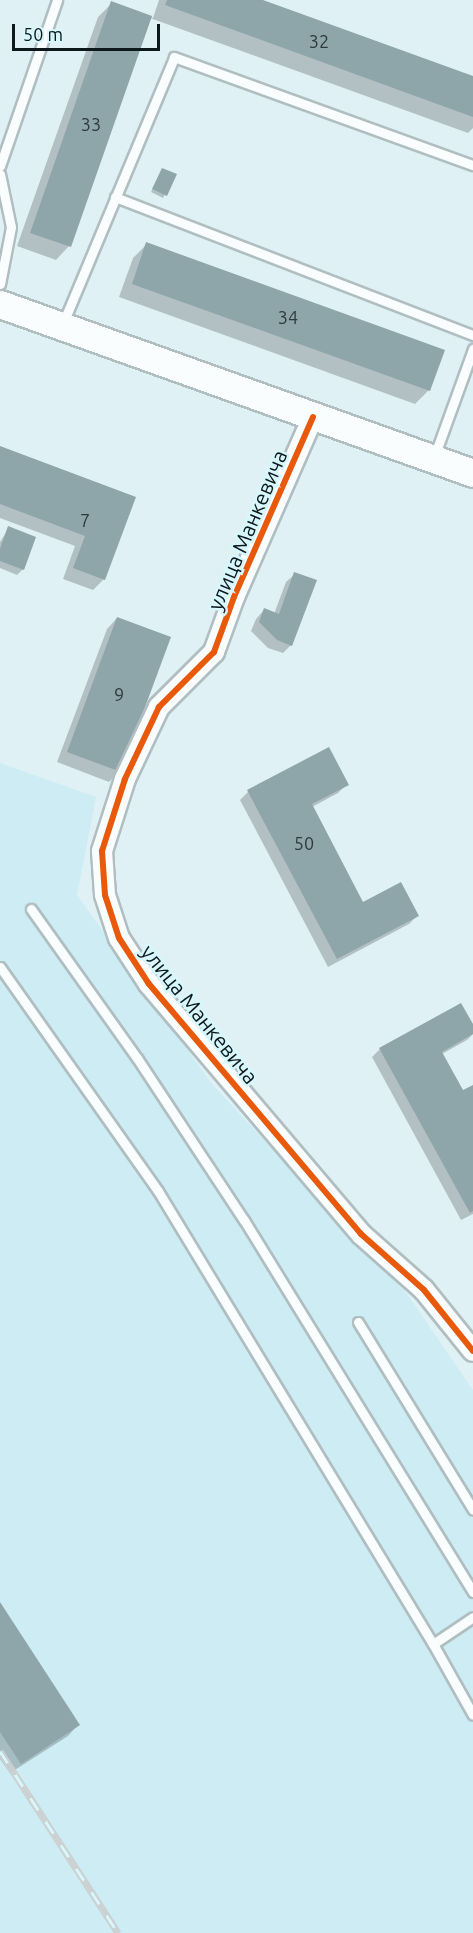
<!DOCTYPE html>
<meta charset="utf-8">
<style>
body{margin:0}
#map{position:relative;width:473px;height:1933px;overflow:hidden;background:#dff1f5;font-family:Ubuntu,sans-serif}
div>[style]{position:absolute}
.built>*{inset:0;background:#cdecf3}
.shadow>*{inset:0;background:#0003}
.building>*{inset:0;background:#8ea5a9}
.roads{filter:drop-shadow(2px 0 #b0bec1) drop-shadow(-2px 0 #b0bec1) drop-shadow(0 2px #b0bec1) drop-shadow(0 -2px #b0bec1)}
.lane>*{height:9px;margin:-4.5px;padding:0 4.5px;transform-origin:4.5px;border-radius:4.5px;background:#fafdfe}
.street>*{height:20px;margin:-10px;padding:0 10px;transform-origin:10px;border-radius:10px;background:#fafdfe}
.secondary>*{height:27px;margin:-13.5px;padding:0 13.5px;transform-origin:13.5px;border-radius:13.5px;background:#fafdfe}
.rail>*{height:7px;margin-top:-3.5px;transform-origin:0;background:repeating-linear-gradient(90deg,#d7f7fd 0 14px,#cbd0d1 0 28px);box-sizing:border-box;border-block:2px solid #cbd0d1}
.cycleway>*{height:6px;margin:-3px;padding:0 3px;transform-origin:3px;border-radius:3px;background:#e8590c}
span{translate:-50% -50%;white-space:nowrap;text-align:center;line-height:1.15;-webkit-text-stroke:5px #d7f7fd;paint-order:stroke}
.number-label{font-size:18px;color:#2d3b3e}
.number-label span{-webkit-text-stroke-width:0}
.street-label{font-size:21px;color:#0d181b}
.scale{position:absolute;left:12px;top:24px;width:148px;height:27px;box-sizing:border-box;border:3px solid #0d181b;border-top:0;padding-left:8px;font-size:18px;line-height:21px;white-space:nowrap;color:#0d181b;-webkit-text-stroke:4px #d7f7fd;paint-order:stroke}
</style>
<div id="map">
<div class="built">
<div style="clip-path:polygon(0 763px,96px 797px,77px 895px,212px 1084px,407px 1294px,473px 1390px,473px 1933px,0 1933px)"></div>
</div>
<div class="shadow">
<div style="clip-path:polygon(159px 0,259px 0,473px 77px,473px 128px,468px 133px,150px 18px,69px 246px,56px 260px,17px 246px,98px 17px,112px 3px,153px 18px)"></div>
<div style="clip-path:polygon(162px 169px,175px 175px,163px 198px,151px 192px)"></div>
<div style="clip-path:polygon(147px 244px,429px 390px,415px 404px,119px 297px,133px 258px)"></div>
<div style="clip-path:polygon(0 447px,135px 498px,104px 579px,93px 590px,63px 579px,75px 546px,0 518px)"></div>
<div style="clip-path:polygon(9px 528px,23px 569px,17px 575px,0 568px,0 542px)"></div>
<div style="clip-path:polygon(295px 574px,291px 645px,283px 653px,268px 648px,251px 631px,256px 619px,264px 610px,274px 614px,286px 582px)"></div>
<div style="clip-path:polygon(117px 618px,120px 771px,109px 782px,57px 762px,107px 629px)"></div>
<div style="clip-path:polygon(347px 784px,338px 793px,312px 807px,363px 904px,418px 915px,409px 924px,328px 967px,240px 800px,248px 792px)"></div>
<div style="clip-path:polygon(473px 1027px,473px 1034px,467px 1040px,442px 1054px,462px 1092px,473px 1087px,473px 1214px,461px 1220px,372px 1057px,380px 1049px)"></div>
<div style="clip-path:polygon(0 1605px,78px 1725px,68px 1736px,10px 1773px,0 1759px)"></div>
</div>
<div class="building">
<div style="clip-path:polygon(167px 0,263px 0,473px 76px,473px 117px,165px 5px)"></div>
<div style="clip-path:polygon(111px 1px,152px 16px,71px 247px,30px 233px)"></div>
<div style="clip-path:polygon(162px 168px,177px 174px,167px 196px,152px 189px)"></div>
<div style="clip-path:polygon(146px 242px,445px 350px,430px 391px,132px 284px)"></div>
<div style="clip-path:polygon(0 446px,136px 497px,105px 580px,73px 568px,85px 536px,0 504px)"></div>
<div style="clip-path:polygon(8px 526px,36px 537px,24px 570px,0 561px,0 549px)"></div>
<div style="clip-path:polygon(294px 572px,317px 580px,292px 646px,277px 640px,259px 622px,264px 608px,279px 614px)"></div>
<div style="clip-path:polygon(117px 617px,171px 637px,121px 772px,67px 752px)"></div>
<div style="clip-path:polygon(329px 747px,349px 785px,312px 804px,363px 902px,401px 882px,419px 916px,337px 959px,247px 790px)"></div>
<div style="clip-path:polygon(461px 1003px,473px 1024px,473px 1034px,442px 1052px,463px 1090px,473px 1085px,473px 1211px,470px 1213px,379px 1048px)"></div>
<div style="clip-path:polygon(0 1602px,80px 1725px,21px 1764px,0 1732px)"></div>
</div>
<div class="roads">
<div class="lane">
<div style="left:0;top:166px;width:176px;rotate:-71deg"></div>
<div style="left:0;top:174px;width:54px;rotate:78.3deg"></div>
<div style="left:11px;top:227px;width:58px;rotate:100.9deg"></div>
<div style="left:115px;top:197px;width:384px;rotate:21.1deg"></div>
<div style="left:63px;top:323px;width:288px;rotate:-67.3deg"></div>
<div style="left:174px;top:57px;width:318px;rotate:19.9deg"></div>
<div style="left:434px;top:457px;width:115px;rotate:-70.1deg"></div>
<div style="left:31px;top:909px;width:183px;rotate:54.6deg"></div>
<div style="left:137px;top:1058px;width:194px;rotate:56.6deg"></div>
<div style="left:244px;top:1220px;width:437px;rotate:58.4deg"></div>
<div style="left:0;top:967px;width:274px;rotate:54.8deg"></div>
<div style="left:158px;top:1191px;width:530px;rotate:58.74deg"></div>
<div style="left:433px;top:1644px;width:48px;rotate:-34deg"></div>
<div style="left:358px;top:1322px;width:220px;rotate:58.5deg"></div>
<div style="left:433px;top:1644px;width:81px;rotate:60.6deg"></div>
</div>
<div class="street">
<div style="left:313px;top:417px;width:197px;rotate:113.7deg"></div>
<div style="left:234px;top:597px;width:59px;rotate:110deg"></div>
<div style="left:214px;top:652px;width:78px;rotate:135deg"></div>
<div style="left:159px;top:707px;width:80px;rotate:115.3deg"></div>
<div style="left:125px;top:779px;width:76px;rotate:107.7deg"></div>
<div style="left:102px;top:851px;width:44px;rotate:86.1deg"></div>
<div style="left:105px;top:895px;width:45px;rotate:72deg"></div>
<div style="left:119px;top:938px;width:55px;rotate:56.9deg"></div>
<div style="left:149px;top:984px;width:328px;rotate:49.7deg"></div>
<div style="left:361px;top:1234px;width:84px;rotate:41.6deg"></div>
<div style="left:424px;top:1290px;width:78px;rotate:51.2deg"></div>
</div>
<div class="secondary">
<div style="left:0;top:304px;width:502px;rotate:19.66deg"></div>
</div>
</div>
<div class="rail">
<div style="left:0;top:1751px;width:217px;rotate:57deg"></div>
</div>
<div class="cycleway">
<div style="left:313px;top:417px;width:197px;rotate:113.7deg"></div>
<div style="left:234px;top:597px;width:59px;rotate:110deg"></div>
<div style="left:214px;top:652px;width:78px;rotate:135deg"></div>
<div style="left:159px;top:707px;width:80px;rotate:115.3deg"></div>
<div style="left:125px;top:779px;width:76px;rotate:107.7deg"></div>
<div style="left:102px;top:851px;width:44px;rotate:86.1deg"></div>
<div style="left:105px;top:895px;width:45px;rotate:72deg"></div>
<div style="left:119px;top:938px;width:55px;rotate:56.9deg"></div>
<div style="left:149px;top:984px;width:328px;rotate:49.7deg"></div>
<div style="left:361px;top:1234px;width:84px;rotate:41.6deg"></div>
<div style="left:424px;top:1290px;width:78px;rotate:51.2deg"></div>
</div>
<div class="number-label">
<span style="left:319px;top:41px">32</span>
<span style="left:91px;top:124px">33</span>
<span style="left:288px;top:317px">34</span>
<span style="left:85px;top:520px">7</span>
<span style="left:119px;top:694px">9</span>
<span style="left:304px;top:843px">50</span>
</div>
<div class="street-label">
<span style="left:247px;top:530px;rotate:-67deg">улица Манкевича</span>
<span style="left:200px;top:1014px;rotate:51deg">улица Манкевича</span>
</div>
<div class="scale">50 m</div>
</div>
